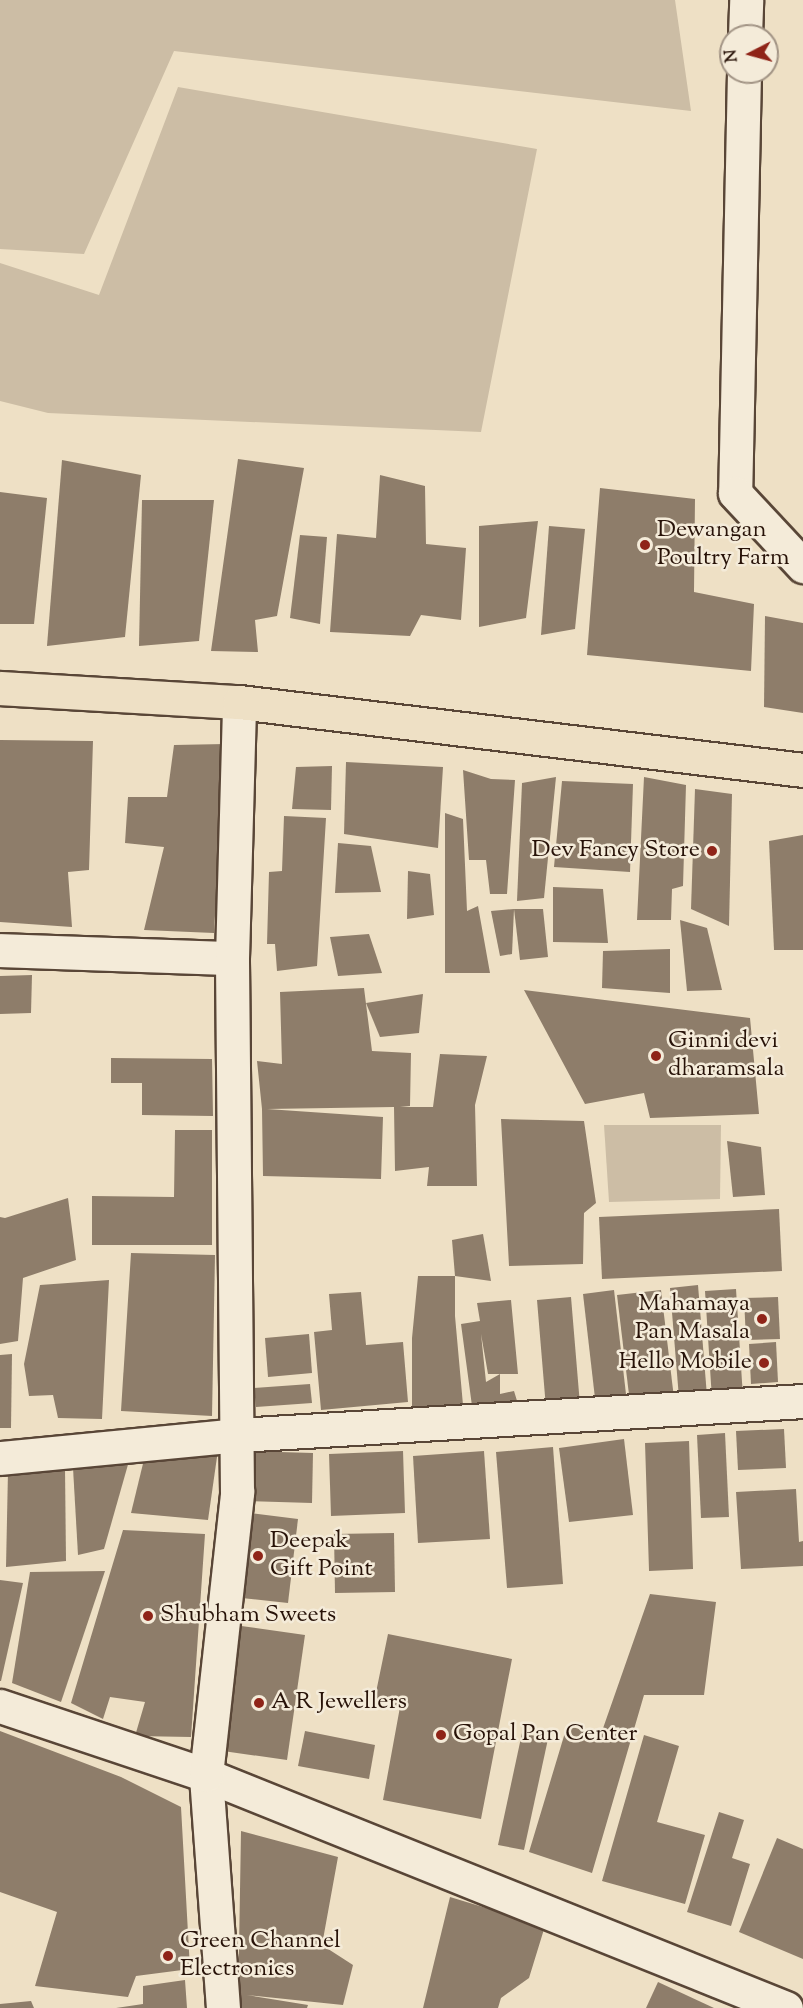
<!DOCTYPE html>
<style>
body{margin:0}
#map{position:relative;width:803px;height:2008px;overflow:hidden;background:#eee0c5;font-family:"Sorts Mill Goudy",serif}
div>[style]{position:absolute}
.green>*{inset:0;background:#ccbda5}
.building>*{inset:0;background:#8e7d6a}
.roads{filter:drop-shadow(2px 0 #594637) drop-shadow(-2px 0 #594637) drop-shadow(0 2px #594637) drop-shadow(0 -2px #594637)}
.minor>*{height:33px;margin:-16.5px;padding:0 16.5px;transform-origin:16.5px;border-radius:16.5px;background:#f4ebd9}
.major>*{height:33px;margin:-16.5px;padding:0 16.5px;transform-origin:16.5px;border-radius:16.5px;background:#eee0c5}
.dots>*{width:16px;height:16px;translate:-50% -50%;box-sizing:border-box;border:3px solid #f4ebd9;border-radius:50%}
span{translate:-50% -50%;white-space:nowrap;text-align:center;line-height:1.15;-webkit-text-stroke:5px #f4ebd9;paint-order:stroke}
.poi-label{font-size:24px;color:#271208}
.left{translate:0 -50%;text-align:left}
.right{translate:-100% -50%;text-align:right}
.north{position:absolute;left:719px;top:24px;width:60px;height:60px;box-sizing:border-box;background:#f4ebd9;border:2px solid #a29485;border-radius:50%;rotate:264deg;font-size:16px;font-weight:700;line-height:24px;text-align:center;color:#271208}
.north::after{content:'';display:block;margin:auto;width:21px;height:27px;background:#8f2418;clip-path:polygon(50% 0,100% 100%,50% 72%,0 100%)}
</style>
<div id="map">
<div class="green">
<div style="clip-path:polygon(0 0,675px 0,691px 111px,174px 51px,84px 254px,0 249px)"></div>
<div style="clip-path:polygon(178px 87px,537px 149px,481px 432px,48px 413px,0 401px,0 263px,99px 295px)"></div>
<div style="clip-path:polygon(604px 1125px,721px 1125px,720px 1199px,609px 1202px)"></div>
</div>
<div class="building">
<div style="clip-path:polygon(238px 459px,304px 468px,277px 616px,255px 620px,258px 652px,211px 651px)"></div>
<div style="clip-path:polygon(62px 460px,141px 475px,125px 637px,47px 646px)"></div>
<div style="clip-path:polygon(380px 475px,425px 486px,426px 544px,466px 548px,461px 620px,421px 615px,410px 636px,330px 632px,337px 534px,376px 538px)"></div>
<div style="clip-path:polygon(600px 488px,695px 499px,694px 592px,754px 604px,751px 671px,587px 655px)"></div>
<div style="clip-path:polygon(0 492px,47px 498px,34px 624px,0 624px)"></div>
<div style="clip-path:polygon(142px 500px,214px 500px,199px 641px,139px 646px)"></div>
<div style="clip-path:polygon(538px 521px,526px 618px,479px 627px,479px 526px)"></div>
<div style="clip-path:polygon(549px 526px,585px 529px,575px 629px,541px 635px)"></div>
<div style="clip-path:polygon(300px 535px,327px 537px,320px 624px,290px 618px)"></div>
<div style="clip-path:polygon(765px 616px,803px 623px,803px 713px,764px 707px)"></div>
<div style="clip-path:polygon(0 740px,93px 741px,89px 870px,68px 872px,72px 927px,0 922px)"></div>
<div style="clip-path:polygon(225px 744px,214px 933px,144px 930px,164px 847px,125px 843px,128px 797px,167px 797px,174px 745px)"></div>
<div style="clip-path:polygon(346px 762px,443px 767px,438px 848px,344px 834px)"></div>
<div style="clip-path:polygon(332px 766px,331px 810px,292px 809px,296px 767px)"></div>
<div style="clip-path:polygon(463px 770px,491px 779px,515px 780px,507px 894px,490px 894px,486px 860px,469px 860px)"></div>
<div style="clip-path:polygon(556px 777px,544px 898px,517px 901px,522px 783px)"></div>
<div style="clip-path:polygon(644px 777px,686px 785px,683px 886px,672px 889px,671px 920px,637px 920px)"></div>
<div style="clip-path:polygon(562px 781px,633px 784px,630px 872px,554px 867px)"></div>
<div style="clip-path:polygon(695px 789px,732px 794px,729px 926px,691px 909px)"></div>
<div style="clip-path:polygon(445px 813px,463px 819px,467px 911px,478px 906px,490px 973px,445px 973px)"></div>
<div style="clip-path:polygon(284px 816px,326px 818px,317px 966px,277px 971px,275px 944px,267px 944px,269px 872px,282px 871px)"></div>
<div style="clip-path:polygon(803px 835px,803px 950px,774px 950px,769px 841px)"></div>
<div style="clip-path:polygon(338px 843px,371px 846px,381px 892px,335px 893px)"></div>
<div style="clip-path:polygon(408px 871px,430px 874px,434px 915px,407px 919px)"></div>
<div style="clip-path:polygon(553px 887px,603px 889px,608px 943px,553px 942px)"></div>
<div style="clip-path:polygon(514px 909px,512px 954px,500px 956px,491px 911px)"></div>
<div style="clip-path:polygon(514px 909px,543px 909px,548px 957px,520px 960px)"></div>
<div style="clip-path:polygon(680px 920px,707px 928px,722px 990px,687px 991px)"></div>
<div style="clip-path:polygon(369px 934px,382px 973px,338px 976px,330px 937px)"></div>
<div style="clip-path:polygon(670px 949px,670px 993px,602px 988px,603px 951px)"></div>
<div style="clip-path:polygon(32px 975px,31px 1013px,0 1014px,0 976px)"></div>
<div style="clip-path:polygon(364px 988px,372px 1051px,411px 1053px,410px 1106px,400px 1107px,433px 1107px,440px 1054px,487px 1056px,475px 1105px,477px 1186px,427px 1186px,429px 1167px,395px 1171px,394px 1107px,267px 1109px,383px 1117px,381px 1179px,263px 1176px,262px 1109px,257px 1061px,282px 1064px,280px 992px)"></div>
<div style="clip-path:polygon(524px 990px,750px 1018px,759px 1114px,650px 1118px,644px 1093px,585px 1104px)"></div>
<div style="clip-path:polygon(423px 994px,419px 1033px,380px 1037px,366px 1003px)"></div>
<div style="clip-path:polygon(111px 1058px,212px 1059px,213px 1116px,142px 1115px,142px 1083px,111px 1083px)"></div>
<div style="clip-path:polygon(501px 1119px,584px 1121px,596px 1203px,584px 1213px,583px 1264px,509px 1266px)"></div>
<div style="clip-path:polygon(175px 1130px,212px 1130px,212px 1245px,92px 1245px,92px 1196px,174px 1197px)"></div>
<div style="clip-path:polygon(727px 1141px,761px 1147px,765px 1195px,733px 1197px)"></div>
<div style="clip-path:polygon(68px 1198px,76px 1260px,23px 1278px,18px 1341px,0 1344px,0 1217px,5px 1218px)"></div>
<div style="clip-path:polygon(779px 1209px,782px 1271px,602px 1279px,599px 1217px)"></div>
<div style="clip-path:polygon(483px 1234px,491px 1281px,455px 1276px,452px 1240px)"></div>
<div style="clip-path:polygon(131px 1253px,215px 1255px,212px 1416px,121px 1411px)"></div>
<div style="clip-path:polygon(418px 1276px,455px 1276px,455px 1316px,463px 1405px,412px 1408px,412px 1338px)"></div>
<div style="clip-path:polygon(109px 1280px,102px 1419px,58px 1418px,53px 1395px,29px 1396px,24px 1364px,40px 1285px)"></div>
<div style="clip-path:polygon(698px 1285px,707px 1396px,679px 1398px,670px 1288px)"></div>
<div style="clip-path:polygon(736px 1289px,743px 1397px,712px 1399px,705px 1291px)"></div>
<div style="clip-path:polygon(614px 1290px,627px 1403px,596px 1407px,583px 1294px)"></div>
<div style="clip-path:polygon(661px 1290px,674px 1398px,630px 1403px,617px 1295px)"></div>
<div style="clip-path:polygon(361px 1292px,366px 1345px,403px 1342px,408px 1402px,321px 1410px,314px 1332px,332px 1330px,329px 1294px)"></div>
<div style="clip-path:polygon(571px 1297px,580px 1405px,546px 1408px,537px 1300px)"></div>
<div style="clip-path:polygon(778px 1297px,780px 1339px,746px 1340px,744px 1298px)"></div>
<div style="clip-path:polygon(511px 1300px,518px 1374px,488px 1374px,481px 1334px,486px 1382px,500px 1374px,500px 1394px,514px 1391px,518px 1404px,472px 1406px,461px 1324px,480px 1321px,477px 1303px)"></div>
<div style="clip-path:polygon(309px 1334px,312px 1373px,268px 1377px,265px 1338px)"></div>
<div style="clip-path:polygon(776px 1342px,778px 1382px,751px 1384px,749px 1344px)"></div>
<div style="clip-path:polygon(12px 1354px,11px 1428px,0 1428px,0 1355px)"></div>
<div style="clip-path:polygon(310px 1384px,312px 1403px,256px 1407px,254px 1388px)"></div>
<div style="clip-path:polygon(784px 1429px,786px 1468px,738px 1470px,736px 1431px)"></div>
<div style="clip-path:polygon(725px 1433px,729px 1517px,701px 1518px,697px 1435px)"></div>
<div style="clip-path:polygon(624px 1439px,633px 1515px,569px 1522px,559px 1448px)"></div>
<div style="clip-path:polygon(689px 1441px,693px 1569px,649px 1571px,645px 1443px)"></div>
<div style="clip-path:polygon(148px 1443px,218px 1450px,208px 1520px,131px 1513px)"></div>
<div style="clip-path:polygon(553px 1447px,563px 1584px,507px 1588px,496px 1452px)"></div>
<div style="clip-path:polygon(246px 1451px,313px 1453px,312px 1503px,245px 1501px)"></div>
<div style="clip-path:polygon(403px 1451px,405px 1513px,331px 1516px,329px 1454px)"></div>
<div style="clip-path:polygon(484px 1451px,490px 1539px,418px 1543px,413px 1456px)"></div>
<div style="clip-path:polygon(131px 1454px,104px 1549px,78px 1555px,73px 1468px)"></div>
<div style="clip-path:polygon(65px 1468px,66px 1561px,6px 1567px,8px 1471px)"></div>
<div style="clip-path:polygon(796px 1489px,799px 1542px,803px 1541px,803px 1566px,741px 1569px,736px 1492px)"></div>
<div style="clip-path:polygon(241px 1512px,298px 1519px,288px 1603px,232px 1597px)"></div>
<div style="clip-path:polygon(123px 1530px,205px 1534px,191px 1737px,135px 1736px,145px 1702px,110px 1697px,103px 1719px,71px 1703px)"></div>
<div style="clip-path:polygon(394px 1533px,395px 1592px,335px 1593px,334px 1534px)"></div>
<div style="clip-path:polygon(105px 1571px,61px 1702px,12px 1683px,30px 1572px)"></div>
<div style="clip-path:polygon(0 1580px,23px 1583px,1px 1681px,0 1681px)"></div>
<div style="clip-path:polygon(650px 1594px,716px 1602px,704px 1695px,644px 1695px,592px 1873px,529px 1852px,567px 1726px,601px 1734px)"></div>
<div style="clip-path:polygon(234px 1625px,305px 1635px,287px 1760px,216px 1750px)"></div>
<div style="clip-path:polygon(388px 1634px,512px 1659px,481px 1819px,383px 1800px,400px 1707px,374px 1702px)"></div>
<div style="clip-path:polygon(0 1731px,121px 1777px,181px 1807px,190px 1969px,136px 1976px,128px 1997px,35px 1986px,57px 1912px,0 1892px)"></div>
<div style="clip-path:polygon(305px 1731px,375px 1745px,369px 1779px,298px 1766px)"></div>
<div style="clip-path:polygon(522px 1733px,548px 1739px,524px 1850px,498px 1845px)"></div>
<div style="clip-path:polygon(644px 1735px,679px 1746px,657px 1822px,705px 1835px,685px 1904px,602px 1881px)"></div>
<div style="clip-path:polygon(719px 1812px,744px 1820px,732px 1858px,750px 1864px,731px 1926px,687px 1912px)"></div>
<div style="clip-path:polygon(241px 1831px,338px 1857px,322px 1945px,353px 1965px,343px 2005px,247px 1995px,308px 2005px,307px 2008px,238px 2008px)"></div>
<div style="clip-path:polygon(777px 1838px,803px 1849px,803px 1959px,739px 1932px)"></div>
<div style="clip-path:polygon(450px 1897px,545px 1926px,529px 1978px,501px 1998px,498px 2008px,423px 2008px)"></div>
<div style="clip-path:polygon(185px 1980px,187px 2008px,116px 2008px,143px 2004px,143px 1986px)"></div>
<div style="clip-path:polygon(658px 1982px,714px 2008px,646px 2008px)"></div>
<div style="clip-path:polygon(31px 2001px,34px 2008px,0 2008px,0 2004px)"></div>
</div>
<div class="roads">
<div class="minor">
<div style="left:745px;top:36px;width:36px;rotate:-88deg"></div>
<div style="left:744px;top:72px;width:421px;rotate:91.2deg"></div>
<div style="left:735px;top:493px;width:100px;rotate:47deg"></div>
<div style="left:0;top:950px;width:232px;rotate:2deg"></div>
<div style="left:0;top:1458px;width:239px;rotate:-5.5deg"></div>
<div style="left:238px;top:1435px;width:566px;rotate:-3.44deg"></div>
<div style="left:0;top:1706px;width:217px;rotate:18.5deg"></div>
<div style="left:206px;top:1775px;width:625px;rotate:21.89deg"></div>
<div style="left:223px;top:2008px;width:234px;rotate:-94.2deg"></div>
<div style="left:206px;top:1775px;width:285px;rotate:-83.7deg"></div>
<div style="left:237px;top:1492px;width:534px;rotate:-90.54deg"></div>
<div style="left:232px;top:958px;width:256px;rotate:-88.4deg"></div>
</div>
<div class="major">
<div style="left:0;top:688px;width:239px;rotate:3.4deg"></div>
<div style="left:239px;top:702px;width:568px;rotate:6.87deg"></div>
</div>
</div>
<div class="dots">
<div style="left:645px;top:545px;background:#8f2418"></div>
<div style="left:712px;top:851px;background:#8f2418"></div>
<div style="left:656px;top:1056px;background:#8f2418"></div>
<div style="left:762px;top:1319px;background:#8f2418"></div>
<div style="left:764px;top:1363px;background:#8f2418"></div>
<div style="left:258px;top:1556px;background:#8f2418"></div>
<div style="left:148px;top:1616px;background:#8f2418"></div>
<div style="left:259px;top:1703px;background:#8f2418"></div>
<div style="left:441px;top:1735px;background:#8f2418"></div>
<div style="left:168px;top:1956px;background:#8f2418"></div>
</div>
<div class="poi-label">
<span class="left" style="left:657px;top:545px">Dewangan<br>Poultry Farm</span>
<span class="right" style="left:700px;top:851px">Dev Fancy Store</span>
<span class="left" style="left:668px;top:1056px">Ginni devi<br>dharamsala</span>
<span class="right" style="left:750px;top:1319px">Mahamaya<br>Pan Masala</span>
<span class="right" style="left:752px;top:1363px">Hello Mobile</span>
<span class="left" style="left:270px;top:1556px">Deepak<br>Gift Point</span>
<span class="left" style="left:160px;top:1616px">Shubham Sweets</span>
<span class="left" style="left:271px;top:1703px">A R Jewellers</span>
<span class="left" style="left:453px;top:1735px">Gopal Pan Center</span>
<span class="left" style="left:180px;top:1956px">Green Channel<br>Electronics</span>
</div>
<div class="north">N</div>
</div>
